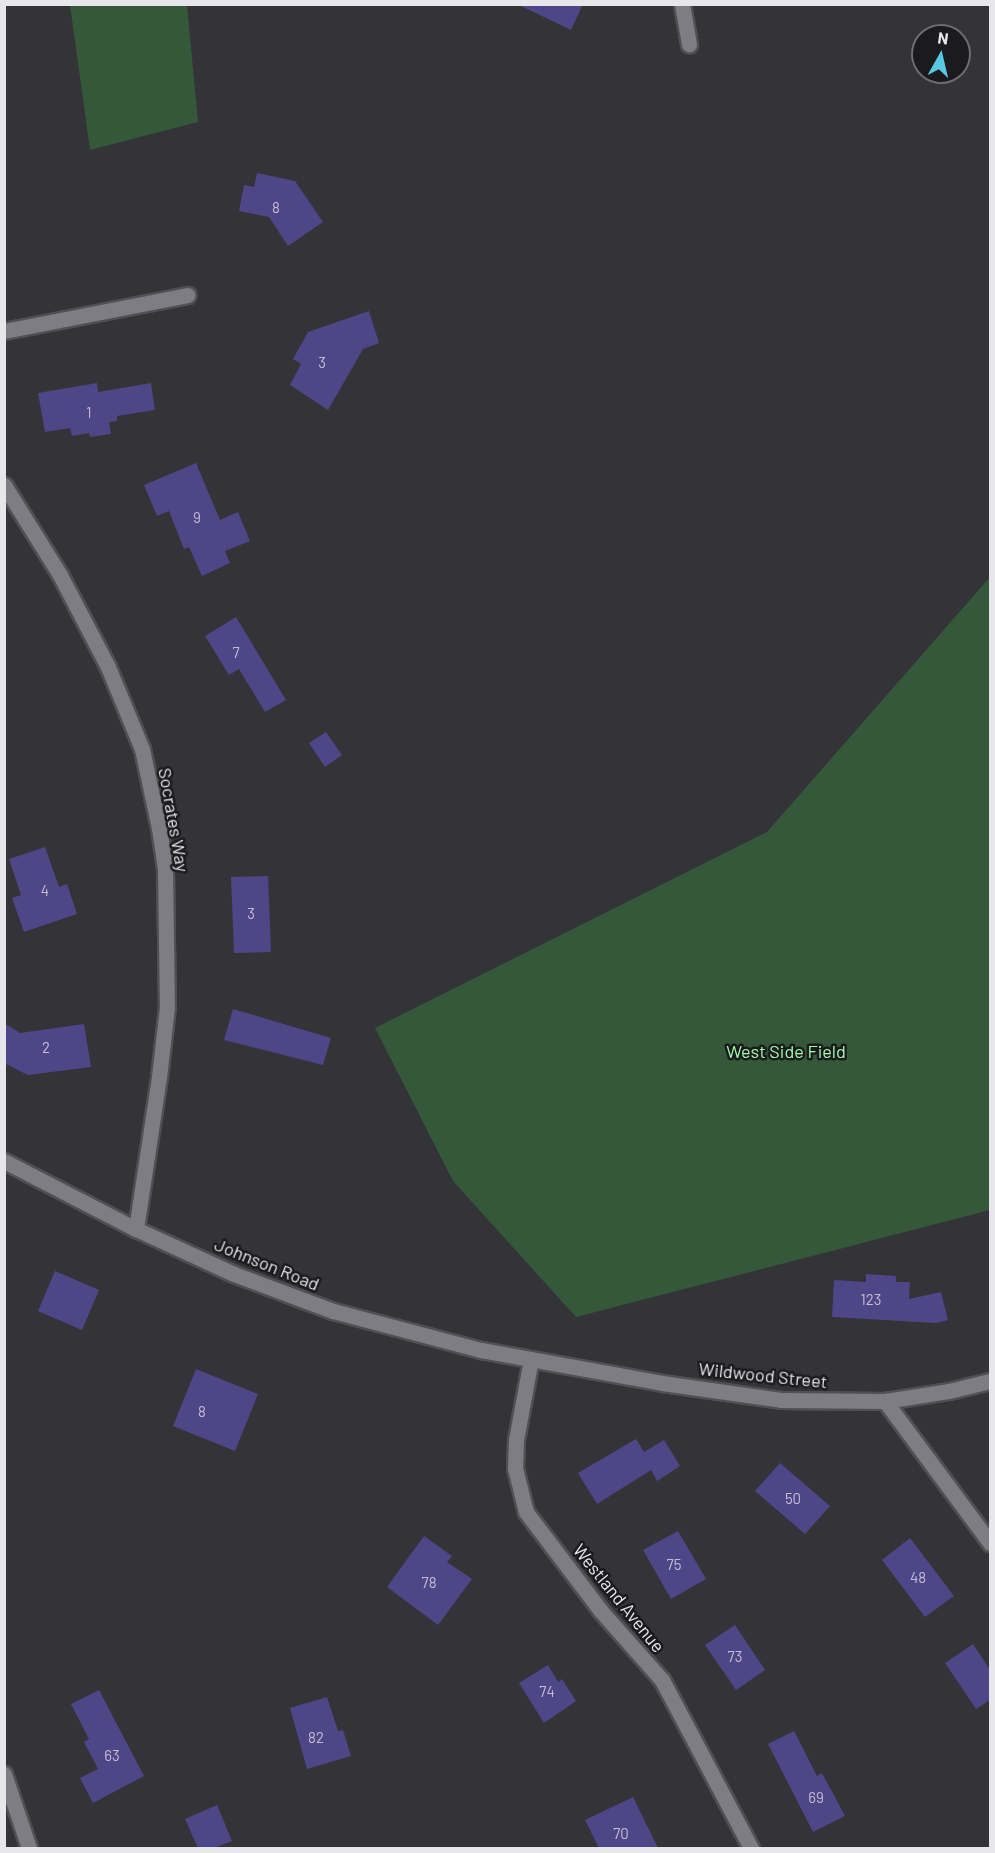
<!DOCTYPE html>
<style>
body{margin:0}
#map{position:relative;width:995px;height:1853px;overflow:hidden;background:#333338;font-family:Barlow,sans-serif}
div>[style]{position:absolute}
.green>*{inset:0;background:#35583a}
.building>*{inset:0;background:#4f4688}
.roads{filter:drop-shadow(2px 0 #505054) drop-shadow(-2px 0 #505054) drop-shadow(0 2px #505054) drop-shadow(0 -2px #505054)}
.minor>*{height:15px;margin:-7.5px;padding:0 7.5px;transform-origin:7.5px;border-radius:7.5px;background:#7d7d83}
span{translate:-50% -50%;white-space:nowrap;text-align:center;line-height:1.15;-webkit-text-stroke:5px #1b1b1d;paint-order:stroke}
.number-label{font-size:15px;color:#c1bed2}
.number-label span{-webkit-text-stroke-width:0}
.street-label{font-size:18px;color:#e7e6ea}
.park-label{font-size:18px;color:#a1faad}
.frame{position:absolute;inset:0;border:6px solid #e7e6ea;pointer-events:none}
.north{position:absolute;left:911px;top:24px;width:60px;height:60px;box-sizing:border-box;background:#1b1b1d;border:2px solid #6d6c6f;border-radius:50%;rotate:8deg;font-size:16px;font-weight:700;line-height:24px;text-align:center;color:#e7e6ea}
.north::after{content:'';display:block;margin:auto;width:21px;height:27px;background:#58c9e3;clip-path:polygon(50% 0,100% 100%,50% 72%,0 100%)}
</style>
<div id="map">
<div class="green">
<div style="clip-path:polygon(70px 5px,187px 5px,198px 122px,90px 150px)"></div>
<div style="clip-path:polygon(990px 577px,990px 1210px,576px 1317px,453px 1181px,375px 1028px,767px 832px)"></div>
</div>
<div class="building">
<div style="clip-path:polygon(517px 4px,583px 4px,571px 30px)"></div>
<div style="clip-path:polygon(257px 173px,295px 181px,323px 222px,288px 246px,269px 217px,239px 211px,244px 185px,254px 187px)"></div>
<div style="clip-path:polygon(369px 311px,379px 343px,363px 349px,328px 410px,290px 385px,301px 364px,293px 359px,308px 332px)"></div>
<div style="clip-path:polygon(97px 383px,98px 392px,151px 383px,155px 410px,117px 416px,117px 421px,109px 422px,111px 434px,90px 437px,89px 433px,72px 436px,70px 428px,45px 432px,38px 393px)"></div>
<div style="clip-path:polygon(196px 463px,220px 520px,238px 512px,250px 541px,225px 551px,230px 563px,202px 576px,189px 547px,184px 549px,169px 511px,157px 516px,144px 485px)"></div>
<div style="clip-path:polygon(236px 617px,286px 700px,265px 712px,239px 669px,229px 675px,205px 636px)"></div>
<div style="clip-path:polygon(326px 732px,342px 755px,325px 767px,309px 743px)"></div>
<div style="clip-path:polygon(45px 847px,59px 887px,67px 884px,77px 914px,24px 932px,12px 898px,21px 895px,9px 859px)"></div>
<div style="clip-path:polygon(268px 876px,271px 952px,234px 953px,231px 877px)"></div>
<div style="clip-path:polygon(233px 1009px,331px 1038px,323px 1065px,224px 1040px)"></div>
<div style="clip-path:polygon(4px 1023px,20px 1033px,84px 1024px,91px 1067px,28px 1075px,4px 1063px)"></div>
<div style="clip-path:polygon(55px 1271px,99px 1290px,82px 1330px,38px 1311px)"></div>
<div style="clip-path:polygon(866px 1274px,896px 1276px,896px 1282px,910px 1282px,909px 1299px,941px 1292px,948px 1320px,936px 1323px,832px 1317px,834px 1280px,866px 1282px)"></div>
<div style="clip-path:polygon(196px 1369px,258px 1394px,235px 1451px,173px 1426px)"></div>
<div style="clip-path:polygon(636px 1439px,644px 1452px,664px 1440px,680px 1466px,657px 1481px,651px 1470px,597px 1504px,578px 1473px)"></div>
<div style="clip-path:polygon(780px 1463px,830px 1506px,805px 1534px,755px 1491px)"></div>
<div style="clip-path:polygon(678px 1531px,706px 1579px,671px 1599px,643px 1550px)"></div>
<div style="clip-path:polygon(424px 1536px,452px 1556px,447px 1562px,472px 1579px,438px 1625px,387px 1587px)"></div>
<div style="clip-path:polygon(910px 1538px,954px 1596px,925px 1617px,882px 1560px)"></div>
<div style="clip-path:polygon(735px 1625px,765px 1670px,736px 1690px,705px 1645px)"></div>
<div style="clip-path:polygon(973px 1644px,990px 1670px,990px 1700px,976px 1709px,945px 1663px)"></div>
<div style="clip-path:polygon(548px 1665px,558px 1682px,562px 1679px,576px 1701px,544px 1723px,519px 1683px)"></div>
<div style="clip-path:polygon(99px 1690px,144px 1776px,93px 1803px,80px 1778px,98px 1769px,84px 1742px,89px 1739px,71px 1704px)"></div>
<div style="clip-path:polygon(327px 1697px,338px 1731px,343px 1730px,351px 1756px,307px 1769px,290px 1708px)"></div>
<div style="clip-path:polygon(794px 1731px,817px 1776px,822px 1773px,845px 1816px,813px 1832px,768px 1744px)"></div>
<div style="clip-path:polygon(633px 1797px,658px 1848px,599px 1848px,585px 1820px)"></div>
<div style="clip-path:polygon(217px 1805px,232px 1841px,214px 1848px,198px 1848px,185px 1819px)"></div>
</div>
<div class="roads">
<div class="minor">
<div style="left:682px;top:4px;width:41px;rotate:80.1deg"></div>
<div style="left:4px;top:331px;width:187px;rotate:-11.1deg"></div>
<div style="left:4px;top:485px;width:106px;rotate:58.1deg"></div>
<div style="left:60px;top:575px;width:104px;rotate:62.4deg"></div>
<div style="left:108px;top:667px;width:89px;rotate:67.5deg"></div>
<div style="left:142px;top:749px;width:81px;rotate:77.9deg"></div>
<div style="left:159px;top:828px;width:40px;rotate:81.5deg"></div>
<div style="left:165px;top:868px;width:139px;rotate:89.2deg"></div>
<div style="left:167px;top:1007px;width:70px;rotate:96.5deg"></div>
<div style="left:159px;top:1077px;width:154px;rotate:98.6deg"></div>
<div style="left:4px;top:1161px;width:148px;rotate:27.3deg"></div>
<div style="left:136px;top:1229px;width:108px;rotate:24.7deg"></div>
<div style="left:234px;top:1274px;width:106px;rotate:20.5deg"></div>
<div style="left:333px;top:1311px;width:153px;rotate:14.8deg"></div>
<div style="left:481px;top:1350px;width:184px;rotate:10.3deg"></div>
<div style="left:662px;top:1383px;width:120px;rotate:8.1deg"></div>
<div style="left:781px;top:1400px;width:104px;rotate:0.6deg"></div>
<div style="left:885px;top:1401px;width:65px;rotate:-8.9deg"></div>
<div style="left:949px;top:1391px;width:42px;rotate:-13.7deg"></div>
<div style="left:531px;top:1359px;width:82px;rotate:100.5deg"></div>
<div style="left:516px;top:1440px;width:28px;rotate:92deg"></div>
<div style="left:515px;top:1468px;width:45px;rotate:76deg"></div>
<div style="left:526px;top:1512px;width:123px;rotate:52.9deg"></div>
<div style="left:600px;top:1610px;width:94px;rotate:48.5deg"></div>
<div style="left:662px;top:1680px;width:190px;rotate:62.1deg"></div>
<div style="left:885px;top:1401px;width:177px;rotate:53.5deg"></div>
<div style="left:4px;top:1774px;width:78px;rotate:71.3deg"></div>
</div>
</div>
<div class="number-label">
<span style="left:276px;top:208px">8</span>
<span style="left:322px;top:363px">3</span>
<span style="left:89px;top:413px">1</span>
<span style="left:197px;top:518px">9</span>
<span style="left:236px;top:653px">7</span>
<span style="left:45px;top:891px">4</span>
<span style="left:251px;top:914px">3</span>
<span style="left:46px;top:1048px">2</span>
<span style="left:871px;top:1300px">123</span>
<span style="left:202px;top:1412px">8</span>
<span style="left:793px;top:1499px">50</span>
<span style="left:674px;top:1565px">75</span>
<span style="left:918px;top:1578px">48</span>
<span style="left:429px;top:1583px">78</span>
<span style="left:735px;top:1657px">73</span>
<span style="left:547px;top:1692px">74</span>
<span style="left:316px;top:1738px">82</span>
<span style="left:112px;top:1756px">63</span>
<span style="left:816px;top:1798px">69</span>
<span style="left:621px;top:1834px">70</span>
</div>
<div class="street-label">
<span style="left:174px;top:820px;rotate:80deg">Socrates Way</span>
<span style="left:267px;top:1264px;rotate:22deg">Johnson Road</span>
<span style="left:763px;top:1375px;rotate:6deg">Wildwood Street</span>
<span style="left:619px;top:1598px;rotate:51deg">Westland Avenue</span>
</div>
<div class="park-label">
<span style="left:786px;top:1051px">West Side Field</span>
</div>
<div class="frame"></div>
<div class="north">N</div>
</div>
